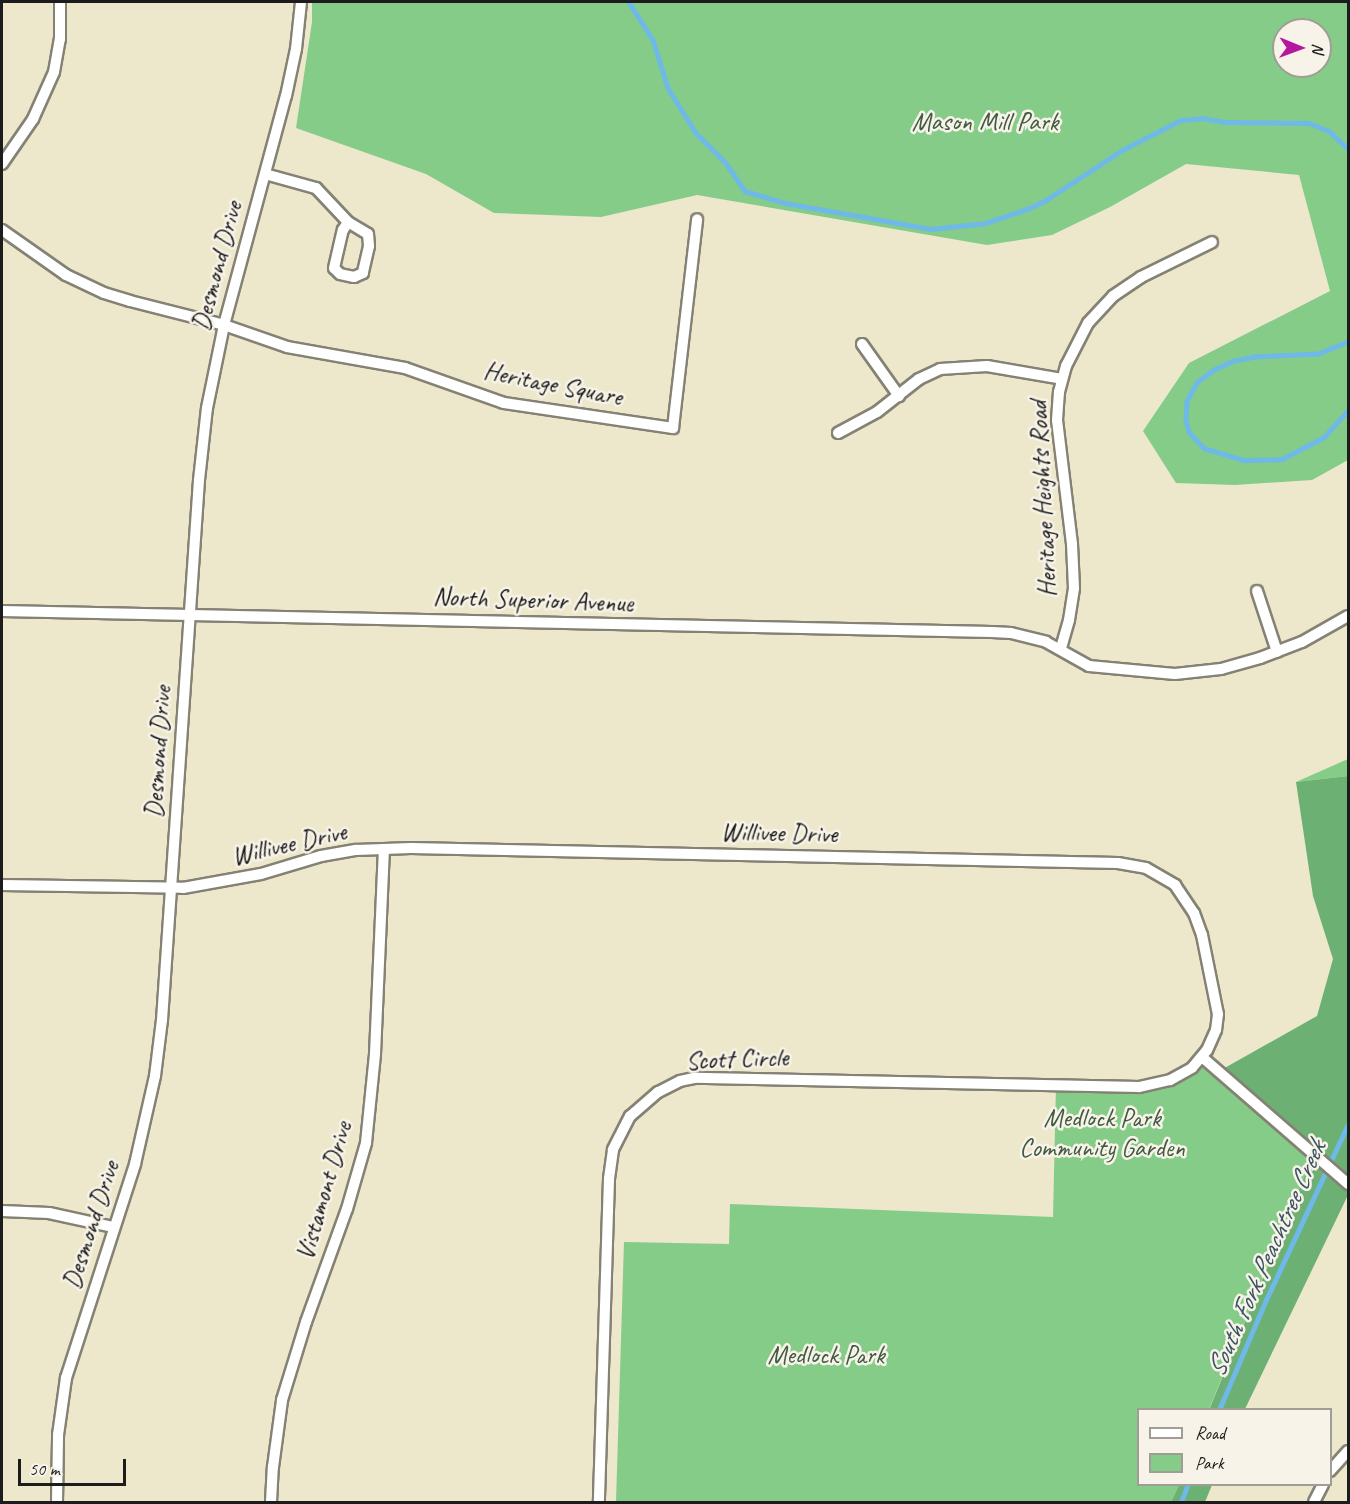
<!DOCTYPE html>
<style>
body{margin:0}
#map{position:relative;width:1350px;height:1504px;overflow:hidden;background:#ede7cb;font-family:Caveat,sans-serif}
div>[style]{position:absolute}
.green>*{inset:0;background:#85cc88}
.forest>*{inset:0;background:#6cb074}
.stream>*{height:4.5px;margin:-2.25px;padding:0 2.25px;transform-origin:2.25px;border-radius:2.25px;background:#6eb9e7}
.roads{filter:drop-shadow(2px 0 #848274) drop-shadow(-2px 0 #848274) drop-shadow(0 2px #848274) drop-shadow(0 -2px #848274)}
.minor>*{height:10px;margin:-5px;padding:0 5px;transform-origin:5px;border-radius:5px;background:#fff}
span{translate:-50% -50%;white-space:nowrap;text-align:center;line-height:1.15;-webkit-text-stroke:5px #f7f3e8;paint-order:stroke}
.park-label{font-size:26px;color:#415a42}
.street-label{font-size:26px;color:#1c1c1c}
.water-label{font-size:27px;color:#395363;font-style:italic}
.frame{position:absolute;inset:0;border:3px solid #1c1c1c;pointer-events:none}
.legend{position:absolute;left:1137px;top:1408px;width:195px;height:78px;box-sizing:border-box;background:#f7f3e8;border:2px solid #9f9d96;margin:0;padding:8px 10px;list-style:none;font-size:18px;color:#1c1c1c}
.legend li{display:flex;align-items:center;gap:12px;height:30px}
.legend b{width:30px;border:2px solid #9f9d96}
.north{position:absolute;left:1272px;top:18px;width:60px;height:60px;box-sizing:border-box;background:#f7f3e8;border:2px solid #9f9d96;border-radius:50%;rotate:91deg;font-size:16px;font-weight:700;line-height:24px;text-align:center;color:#1c1c1c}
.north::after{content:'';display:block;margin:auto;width:21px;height:27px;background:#b5179e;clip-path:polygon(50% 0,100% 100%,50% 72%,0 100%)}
.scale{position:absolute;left:18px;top:1459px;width:108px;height:27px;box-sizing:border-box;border:3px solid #1c1c1c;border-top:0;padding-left:8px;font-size:18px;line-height:21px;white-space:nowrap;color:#1c1c1c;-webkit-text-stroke:4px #f7f3e8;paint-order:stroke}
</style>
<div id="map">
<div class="green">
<div style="clip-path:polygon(evenodd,312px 2px,1348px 2px,1348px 460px,1312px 480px,1235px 485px,1176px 483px,1143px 431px,1189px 363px,1330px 291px,1299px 175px,1186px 164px,1110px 207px,1052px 235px,987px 245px,697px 195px,601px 217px,494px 213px,426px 174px,296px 128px,312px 22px,312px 2px,1284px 30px,1320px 30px,1320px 66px,1284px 66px,1284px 30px)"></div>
<div style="clip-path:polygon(1348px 759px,1348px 776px,1296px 782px)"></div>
<div style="clip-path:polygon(1202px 1057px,1311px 1160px,1209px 1409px,1138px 1410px,1138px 1484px,1179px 1485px,1171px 1502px,616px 1502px,624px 1242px,729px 1244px,730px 1204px,1053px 1217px,1056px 1086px,1153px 1085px)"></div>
</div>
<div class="forest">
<div style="clip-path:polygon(1348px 776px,1348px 1184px,1221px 1070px,1317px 1016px,1333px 959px,1313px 896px,1296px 782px)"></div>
<div style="clip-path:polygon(1311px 1160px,1348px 1189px,1348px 1195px,1245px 1409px,1209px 1410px)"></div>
<div style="clip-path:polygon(1179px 1485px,1179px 1484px,1212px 1485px,1205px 1502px,1171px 1502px)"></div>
</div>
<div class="stream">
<div style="left:629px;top:2px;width:45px;rotate:57.7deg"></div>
<div style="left:653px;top:40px;width:50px;rotate:72.6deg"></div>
<div style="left:668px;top:88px;width:53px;rotate:58.1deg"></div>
<div style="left:696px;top:133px;width:42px;rotate:45deg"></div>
<div style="left:726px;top:163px;width:34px;rotate:56deg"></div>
<div style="left:745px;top:191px;width:42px;rotate:16.7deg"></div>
<div style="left:785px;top:203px;width:148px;rotate:10.1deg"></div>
<div style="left:931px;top:229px;width:55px;rotate:-6.2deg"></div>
<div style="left:986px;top:223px;width:43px;rotate:-18.9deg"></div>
<div style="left:1027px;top:209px;width:21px;rotate:-25deg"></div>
<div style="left:1046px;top:200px;width:93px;rotate:-33.2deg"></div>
<div style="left:1124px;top:149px;width:64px;rotate:-27deg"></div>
<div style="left:1181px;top:120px;width:21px;rotate:-5deg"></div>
<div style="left:1202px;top:118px;width:22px;rotate:10deg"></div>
<div style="left:1224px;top:122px;width:85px;rotate:0.7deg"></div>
<div style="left:1309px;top:123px;width:22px;rotate:22deg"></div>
<div style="left:1329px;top:131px;width:26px;rotate:43deg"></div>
<div style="left:1348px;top:342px;width:31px;rotate:158deg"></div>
<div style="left:1319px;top:354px;width:64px;rotate:177.3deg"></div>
<div style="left:1255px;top:357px;width:21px;rotate:169deg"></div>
<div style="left:1234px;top:361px;width:22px;rotate:156deg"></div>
<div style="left:1214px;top:370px;width:21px;rotate:143deg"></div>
<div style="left:1197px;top:383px;width:21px;rotate:119deg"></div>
<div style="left:1187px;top:401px;width:18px;rotate:93deg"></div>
<div style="left:1186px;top:419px;width:13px;rotate:77deg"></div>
<div style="left:1189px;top:432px;width:22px;rotate:47deg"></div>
<div style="left:1204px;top:448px;width:41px;rotate:17.1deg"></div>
<div style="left:1243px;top:460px;width:39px;rotate:-1deg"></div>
<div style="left:1282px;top:459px;width:47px;rotate:-27.6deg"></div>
<div style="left:1324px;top:437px;width:36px;rotate:-48deg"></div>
<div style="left:1219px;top:1410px;width:120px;rotate:-66.9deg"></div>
<div style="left:1266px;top:1300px;width:194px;rotate:-65deg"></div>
<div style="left:1181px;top:1502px;width:19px;rotate:-69deg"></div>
</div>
<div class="roads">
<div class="minor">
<div style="left:2px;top:164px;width:55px;rotate:-55.4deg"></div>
<div style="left:33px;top:119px;width:51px;rotate:-65.9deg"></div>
<div style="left:54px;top:72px;width:34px;rotate:-80deg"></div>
<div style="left:60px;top:39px;width:37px;rotate:-90deg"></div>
<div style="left:265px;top:174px;width:53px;rotate:15.4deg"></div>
<div style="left:316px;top:188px;width:47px;rotate:46.7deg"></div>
<div style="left:348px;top:222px;width:23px;rotate:31deg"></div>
<div style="left:368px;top:234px;width:12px;rotate:85deg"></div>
<div style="left:369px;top:246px;width:28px;rotate:103deg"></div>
<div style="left:363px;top:273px;width:10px;rotate:156deg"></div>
<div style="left:354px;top:277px;width:14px;rotate:-168deg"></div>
<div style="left:340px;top:274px;width:8px;rotate:-135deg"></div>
<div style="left:334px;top:268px;width:39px;rotate:-77deg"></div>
<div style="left:343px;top:230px;width:9px;rotate:-58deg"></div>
<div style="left:2px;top:230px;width:78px;rotate:35.1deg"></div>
<div style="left:66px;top:275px;width:42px;rotate:25.3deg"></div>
<div style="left:104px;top:293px;width:27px;rotate:17deg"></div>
<div style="left:130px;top:301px;width:97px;rotate:14.3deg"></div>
<div style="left:224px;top:325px;width:67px;rotate:19.2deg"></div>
<div style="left:287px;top:347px;width:120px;rotate:10.1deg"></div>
<div style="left:405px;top:368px;width:105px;rotate:19.5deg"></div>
<div style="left:504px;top:403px;width:171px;rotate:8.4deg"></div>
<div style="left:673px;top:428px;width:210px;rotate:-83.4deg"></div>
<div style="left:862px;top:344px;width:64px;rotate:54.6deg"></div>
<div style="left:838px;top:433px;width:44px;rotate:-28.3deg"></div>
<div style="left:877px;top:412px;width:53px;rotate:-38.2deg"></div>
<div style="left:919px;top:379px;width:23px;rotate:-25deg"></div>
<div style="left:940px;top:369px;width:47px;rotate:-3.7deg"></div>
<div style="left:987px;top:366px;width:76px;rotate:9.8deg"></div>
<div style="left:1257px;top:591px;width:64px;rotate:71.8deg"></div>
<div style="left:2px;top:611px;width:990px;rotate:1.22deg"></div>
<div style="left:992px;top:632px;width:19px;rotate:3deg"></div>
<div style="left:1011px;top:633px;width:36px;rotate:14deg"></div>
<div style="left:1046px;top:642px;width:49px;rotate:29.2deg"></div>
<div style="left:1089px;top:666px;width:86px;rotate:5.3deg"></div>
<div style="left:1175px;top:674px;width:46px;rotate:-6.2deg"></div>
<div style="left:1221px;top:669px;width:41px;rotate:-15.8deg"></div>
<div style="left:1260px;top:658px;width:45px;rotate:-20.9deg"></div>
<div style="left:1302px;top:642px;width:53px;rotate:-29.5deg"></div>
<div style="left:1061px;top:648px;width:29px;rotate:-74deg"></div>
<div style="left:1069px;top:620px;width:32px;rotate:-81deg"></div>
<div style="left:1074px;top:588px;width:44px;rotate:-92.6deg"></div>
<div style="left:1072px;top:544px;width:125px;rotate:-96.9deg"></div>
<div style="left:1057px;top:420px;width:28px;rotate:-86deg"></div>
<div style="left:1059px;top:392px;width:27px;rotate:-75deg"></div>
<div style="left:1066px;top:366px;width:48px;rotate:-62.9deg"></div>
<div style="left:1088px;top:323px;width:37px;rotate:-47deg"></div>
<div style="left:1113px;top:296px;width:34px;rotate:-34deg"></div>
<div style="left:1141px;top:277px;width:79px;rotate:-26.2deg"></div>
<div style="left:2px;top:885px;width:181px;rotate:0.9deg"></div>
<div style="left:183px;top:888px;width:79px;rotate:-10.2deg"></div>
<div style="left:261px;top:874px;width:63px;rotate:-16.7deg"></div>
<div style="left:321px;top:856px;width:36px;rotate:-10deg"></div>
<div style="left:356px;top:850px;width:55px;rotate:-2.1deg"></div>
<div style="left:411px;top:848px;width:707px;rotate:1.22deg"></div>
<div style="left:1118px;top:863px;width:28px;rotate:10deg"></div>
<div style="left:1146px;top:868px;width:34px;rotate:30deg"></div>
<div style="left:1175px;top:885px;width:34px;rotate:56deg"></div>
<div style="left:1194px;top:913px;width:23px;rotate:70deg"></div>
<div style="left:1202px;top:935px;width:81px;rotate:78.6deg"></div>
<div style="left:1218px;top:1014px;width:16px;rotate:97deg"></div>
<div style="left:1216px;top:1030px;width:22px;rotate:114deg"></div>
<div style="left:1207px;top:1050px;width:23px;rotate:130deg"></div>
<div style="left:1192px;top:1068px;width:25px;rotate:151deg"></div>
<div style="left:1170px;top:1080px;width:32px;rotate:167deg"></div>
<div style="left:1139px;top:1087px;width:445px;rotate:-178.8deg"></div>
<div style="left:694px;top:1078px;width:14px;rotate:168deg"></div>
<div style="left:680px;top:1081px;width:25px;rotate:153deg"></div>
<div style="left:658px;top:1092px;width:37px;rotate:139deg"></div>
<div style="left:630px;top:1116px;width:38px;rotate:117deg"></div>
<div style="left:613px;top:1150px;width:29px;rotate:98deg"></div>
<div style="left:609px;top:1179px;width:323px;rotate:91.8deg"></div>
<div style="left:1202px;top:1057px;width:194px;rotate:41deg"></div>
<div style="left:2px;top:1211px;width:47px;rotate:2.4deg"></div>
<div style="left:49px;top:1213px;width:66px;rotate:12.3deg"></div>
<div style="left:1330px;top:1471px;width:27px;rotate:-48deg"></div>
<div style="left:57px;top:1502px;width:67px;rotate:-89.1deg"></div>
<div style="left:58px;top:1435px;width:58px;rotate:-82deg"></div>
<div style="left:66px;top:1378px;width:225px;rotate:-72.1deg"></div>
<div style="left:135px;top:1164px;width:90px;rotate:-77.2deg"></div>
<div style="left:155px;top:1076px;width:56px;rotate:-82.9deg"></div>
<div style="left:162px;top:1020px;width:541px;rotate:-86.08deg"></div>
<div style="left:199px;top:480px;width:72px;rotate:-83.7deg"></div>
<div style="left:207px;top:408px;width:85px;rotate:-78.4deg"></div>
<div style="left:224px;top:325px;width:237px;rotate:-74.9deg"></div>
<div style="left:286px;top:96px;width:48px;rotate:-78deg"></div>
<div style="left:296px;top:49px;width:47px;rotate:-83.9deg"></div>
<div style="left:271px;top:1502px;width:35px;rotate:-87deg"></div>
<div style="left:273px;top:1467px;width:68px;rotate:-82.3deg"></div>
<div style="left:282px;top:1400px;width:82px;rotate:-72.9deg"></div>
<div style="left:306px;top:1322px;width:120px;rotate:-70.1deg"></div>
<div style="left:347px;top:1209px;width:69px;rotate:-73.9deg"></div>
<div style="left:366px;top:1143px;width:89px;rotate:-84.2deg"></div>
<div style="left:375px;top:1054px;width:205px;rotate:-87.5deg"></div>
<div style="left:1314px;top:1502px;width:20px;rotate:-63deg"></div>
</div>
</div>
<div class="park-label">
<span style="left:985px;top:122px">Mason Mill Park</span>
<span style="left:1102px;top:1133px">Medlock Park<br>Community Garden</span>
<span style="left:826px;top:1355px">Medlock Park</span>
</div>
<div class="street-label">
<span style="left:217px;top:266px;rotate:-75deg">Desmond Drive</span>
<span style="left:553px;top:384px;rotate:11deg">Heritage Square</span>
<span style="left:1043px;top:499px;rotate:-93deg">Heritage Heights Road</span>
<span style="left:533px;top:600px;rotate:2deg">North Superior Avenue</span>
<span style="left:158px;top:752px;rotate:-86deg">Desmond Drive</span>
<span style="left:779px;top:833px;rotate:1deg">Willivee Drive</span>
<span style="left:289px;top:844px;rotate:-13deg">Willivee Drive</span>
<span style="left:737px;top:1059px;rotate:-2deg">Scott Circle</span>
<span style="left:324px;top:1191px;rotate:-74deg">Vistamont Drive</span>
<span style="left:91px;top:1225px;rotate:-72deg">Desmond Drive</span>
</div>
<div class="water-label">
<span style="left:1266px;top:1259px;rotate:-66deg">South Fork Peachtree Creek</span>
</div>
<div class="frame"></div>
<ul class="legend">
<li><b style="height:8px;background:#fff"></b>Road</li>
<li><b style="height:16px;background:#85cc88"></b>Park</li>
</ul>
<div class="north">N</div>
<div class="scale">50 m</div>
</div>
